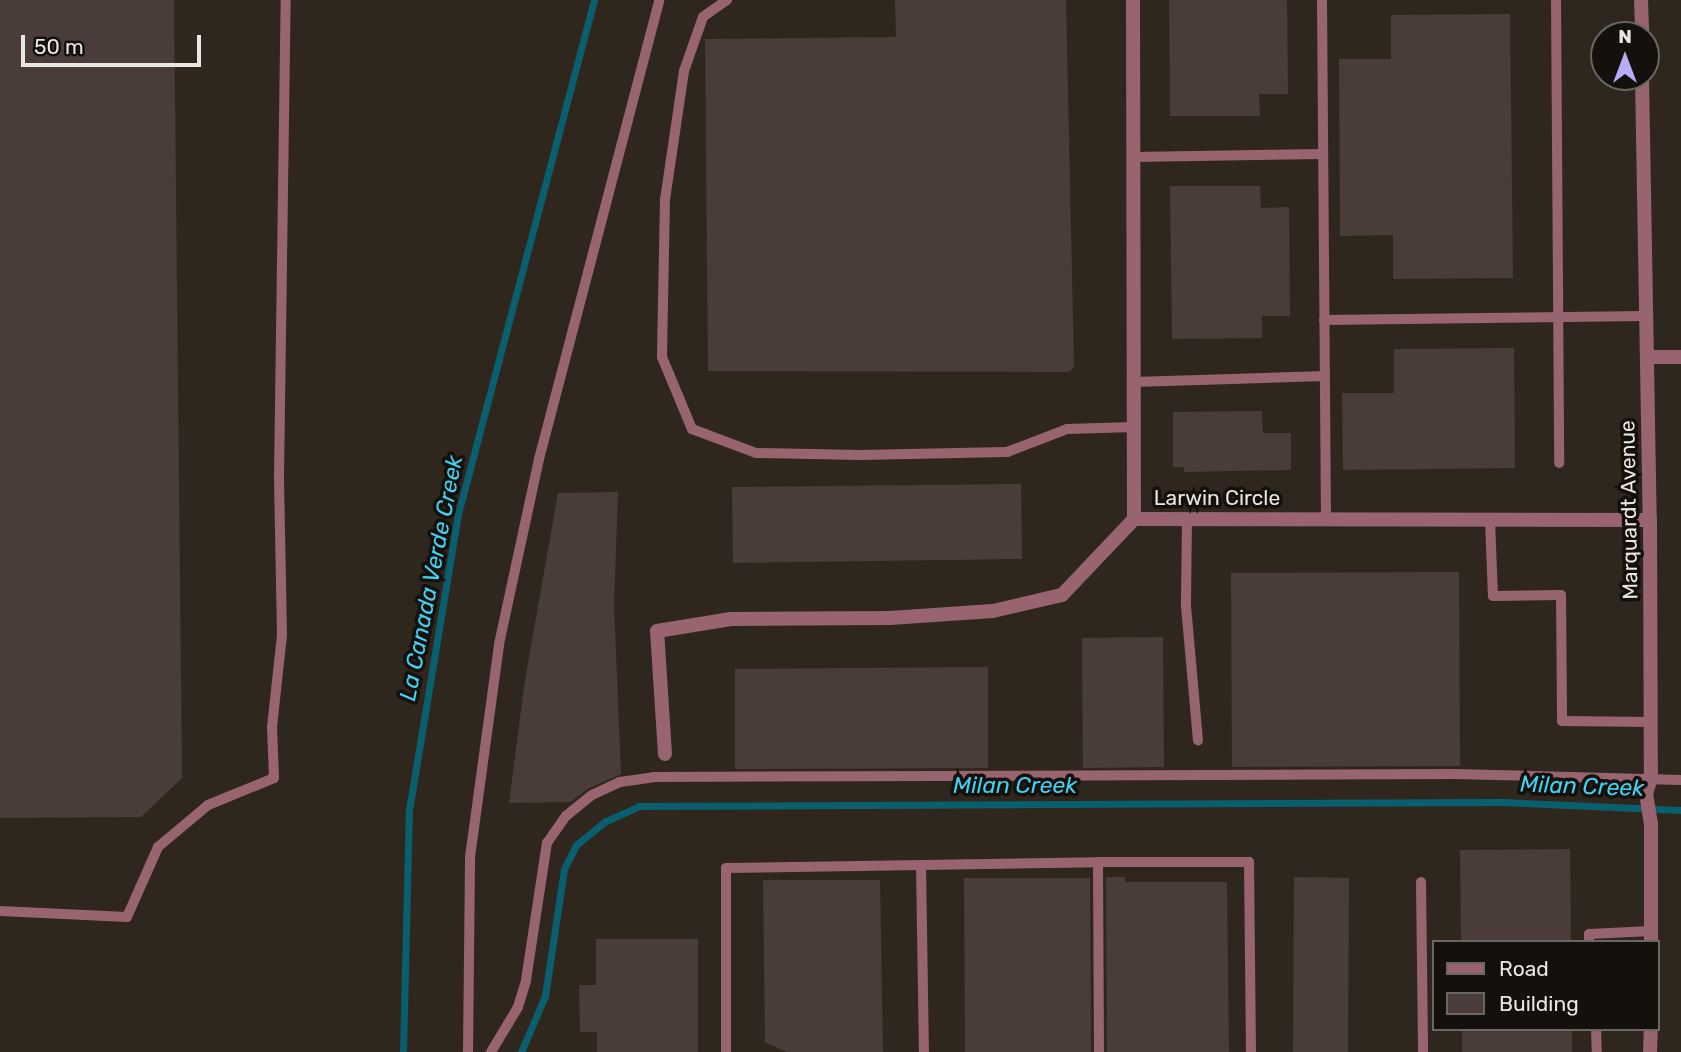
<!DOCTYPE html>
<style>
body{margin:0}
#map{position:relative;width:1681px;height:1052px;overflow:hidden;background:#2f271e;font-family:Rubik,sans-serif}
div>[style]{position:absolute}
.stream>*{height:7px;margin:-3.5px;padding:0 3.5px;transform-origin:3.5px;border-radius:3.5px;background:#0a5f6f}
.building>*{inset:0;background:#4a3d39}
.service>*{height:10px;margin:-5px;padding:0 5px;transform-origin:5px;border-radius:5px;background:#98646f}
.minor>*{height:14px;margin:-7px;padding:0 7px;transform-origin:7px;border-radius:7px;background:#98646f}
.tertiary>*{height:14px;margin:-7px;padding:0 7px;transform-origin:7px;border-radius:7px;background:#98646f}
span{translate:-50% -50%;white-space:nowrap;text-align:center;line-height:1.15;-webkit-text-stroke:7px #14100d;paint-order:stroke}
.street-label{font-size:21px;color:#ece6e1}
.water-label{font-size:23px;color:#42d2f0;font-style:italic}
.legend{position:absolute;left:1432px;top:940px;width:228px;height:91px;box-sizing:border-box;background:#14100d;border:2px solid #6a6662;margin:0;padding:9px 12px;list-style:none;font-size:21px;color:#ece6e1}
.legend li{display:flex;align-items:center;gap:14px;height:35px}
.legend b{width:35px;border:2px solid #6a6662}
.north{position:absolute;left:1590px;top:21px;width:70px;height:70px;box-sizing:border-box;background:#14100d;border:2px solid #6a6662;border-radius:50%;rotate:0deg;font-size:19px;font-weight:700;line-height:28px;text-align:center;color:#ece6e1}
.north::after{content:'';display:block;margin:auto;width:24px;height:32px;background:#b8abf7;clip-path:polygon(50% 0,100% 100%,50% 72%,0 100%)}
.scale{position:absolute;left:21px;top:35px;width:180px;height:32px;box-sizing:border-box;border:4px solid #ece6e1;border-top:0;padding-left:9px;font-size:21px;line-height:24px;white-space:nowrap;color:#ece6e1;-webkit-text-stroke:5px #14100d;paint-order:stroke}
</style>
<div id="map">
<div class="stream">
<div style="left:403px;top:1052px;width:242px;rotate:-88.6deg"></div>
<div style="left:409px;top:810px;width:300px;rotate:-80.6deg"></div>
<div style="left:458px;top:514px;width:532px;rotate:-75.18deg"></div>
<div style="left:521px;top:1052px;width:61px;rotate:-66.8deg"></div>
<div style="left:545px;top:996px;width:128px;rotate:-81.5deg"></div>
<div style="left:564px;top:869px;width:27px;rotate:-63deg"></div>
<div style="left:576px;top:845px;width:38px;rotate:-39deg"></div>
<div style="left:606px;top:821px;width:36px;rotate:-24deg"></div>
<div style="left:639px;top:806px;width:863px;rotate:-0.27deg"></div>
<div style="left:1502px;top:802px;width:179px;rotate:2.6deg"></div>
</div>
<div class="building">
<div style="clip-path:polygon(0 0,174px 0,182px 778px,141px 817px,0 818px)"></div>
<div style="clip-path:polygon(895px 0,1066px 0,1074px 367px,1069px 372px,708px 371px,705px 39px,896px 37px)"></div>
<div style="clip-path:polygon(1169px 0,1287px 0,1288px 94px,1259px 94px,1260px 116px,1170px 116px)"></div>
<div style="clip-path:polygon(1510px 14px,1513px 278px,1393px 279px,1393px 235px,1340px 236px,1339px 59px,1391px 59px,1391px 15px)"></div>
<div style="clip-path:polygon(1170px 186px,1260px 186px,1261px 208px,1289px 207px,1290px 316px,1262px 316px,1262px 338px,1172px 339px)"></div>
<div style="clip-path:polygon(1514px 348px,1515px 468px,1343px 470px,1342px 393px,1394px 393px,1394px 349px)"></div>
<div style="clip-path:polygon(1262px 411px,1263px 433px,1291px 433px,1291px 470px,1184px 472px,1184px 467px,1173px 467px,1173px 412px)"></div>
<div style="clip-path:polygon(1021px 484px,1022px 559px,733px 563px,732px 487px)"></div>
<div style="clip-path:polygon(618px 492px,614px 606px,621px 774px,589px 788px,570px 802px,509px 803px,525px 680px,558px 493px)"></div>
<div style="clip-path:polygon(1459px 572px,1460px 766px,1232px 767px,1231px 573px)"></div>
<div style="clip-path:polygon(1163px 637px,1164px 767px,1083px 768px,1082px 638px)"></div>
<div style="clip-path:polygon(988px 667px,988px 768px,735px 769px,735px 669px)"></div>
<div style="clip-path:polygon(1570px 849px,1571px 942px,1461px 942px,1460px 850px)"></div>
<div style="clip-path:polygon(1106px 877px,1125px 877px,1125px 882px,1227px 882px,1229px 1052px,1107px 1052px)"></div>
<div style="clip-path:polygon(1294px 877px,1349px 878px,1348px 1052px,1293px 1052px)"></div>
<div style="clip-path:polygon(964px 878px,1090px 878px,1091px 1052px,965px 1052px)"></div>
<div style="clip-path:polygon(763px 880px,880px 880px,883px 1052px,787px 1052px,765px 1042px)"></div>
<div style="clip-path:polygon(596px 939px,698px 939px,698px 1052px,597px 1052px,597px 1032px,580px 1032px,579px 985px,596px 985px)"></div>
<div style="clip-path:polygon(1462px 1029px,1572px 1029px,1572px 1052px,1462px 1052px)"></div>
</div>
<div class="service">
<div style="left:727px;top:0;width:29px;rotate:145deg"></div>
<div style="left:703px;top:17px;width:57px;rotate:109.4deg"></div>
<div style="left:684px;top:71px;width:129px;rotate:98.4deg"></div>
<div style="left:665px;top:199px;width:158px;rotate:91.1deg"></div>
<div style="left:662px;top:357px;width:78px;rotate:67.4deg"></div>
<div style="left:692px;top:429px;width:68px;rotate:20.6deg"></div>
<div style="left:756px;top:453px;width:104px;rotate:1.1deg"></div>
<div style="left:860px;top:455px;width:147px;rotate:-1.2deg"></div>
<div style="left:1007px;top:452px;width:64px;rotate:-21deg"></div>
<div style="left:1067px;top:429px;width:67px;rotate:-1.7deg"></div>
<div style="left:1322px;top:0;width:519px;rotate:89.56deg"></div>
<div style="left:1556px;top:0;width:463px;rotate:89.6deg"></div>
<div style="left:1133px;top:157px;width:190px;rotate:-0.9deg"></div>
<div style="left:1324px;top:320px;width:323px;rotate:-0.7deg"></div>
<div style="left:1134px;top:382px;width:191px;rotate:-1.8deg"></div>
<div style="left:1187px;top:519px;width:87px;rotate:90.7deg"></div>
<div style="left:1186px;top:606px;width:135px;rotate:84.9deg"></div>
<div style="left:1490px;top:519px;width:77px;rotate:87.8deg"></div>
<div style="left:1493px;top:596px;width:68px;rotate:-0.8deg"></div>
<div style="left:1561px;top:595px;width:126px;rotate:89.5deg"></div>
<div style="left:1562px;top:721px;width:89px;rotate:0.6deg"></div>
<div style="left:1098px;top:862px;width:190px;rotate:89.7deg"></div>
<div style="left:921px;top:865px;width:187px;rotate:89.1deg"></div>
<div style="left:1421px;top:882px;width:170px;rotate:89.3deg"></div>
<div style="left:0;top:911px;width:127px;rotate:2.7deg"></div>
<div style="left:127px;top:917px;width:77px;rotate:-66.1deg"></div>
<div style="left:158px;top:847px;width:65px;rotate:-40deg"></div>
<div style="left:208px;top:805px;width:71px;rotate:-22.2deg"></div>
<div style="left:274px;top:778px;width:51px;rotate:-92.2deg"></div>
<div style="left:272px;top:727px;width:93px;rotate:-83.8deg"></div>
<div style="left:282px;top:635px;width:158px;rotate:-91.1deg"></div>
<div style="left:279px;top:477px;width:477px;rotate:-89.2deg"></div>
<div style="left:1589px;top:942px;width:8px;rotate:-90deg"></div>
<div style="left:1589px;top:934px;width:62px;rotate:-2.8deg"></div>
<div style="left:1596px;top:1029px;width:23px;rotate:88deg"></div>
<div style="left:468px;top:1052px;width:195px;rotate:-89.4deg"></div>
<div style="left:470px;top:857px;width:215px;rotate:-82.2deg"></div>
<div style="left:499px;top:644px;width:189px;rotate:-77.8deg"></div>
<div style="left:539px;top:459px;width:474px;rotate:-75.3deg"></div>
<div style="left:491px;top:1052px;width:52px;rotate:-59deg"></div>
<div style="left:518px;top:1007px;width:28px;rotate:-73deg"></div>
<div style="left:526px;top:980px;width:139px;rotate:-81.3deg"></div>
<div style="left:547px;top:843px;width:33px;rotate:-55deg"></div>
<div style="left:566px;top:816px;width:33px;rotate:-39deg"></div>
<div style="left:592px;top:795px;width:31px;rotate:-25deg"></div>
<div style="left:620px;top:782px;width:34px;rotate:-8deg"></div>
<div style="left:654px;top:777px;width:801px;rotate:-0.21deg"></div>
<div style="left:1455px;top:774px;width:226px;rotate:1.5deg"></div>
<div style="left:726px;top:1052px;width:184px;rotate:-90deg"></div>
<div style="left:726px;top:868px;width:372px;rotate:-0.9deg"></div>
<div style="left:1098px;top:862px;width:151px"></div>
<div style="left:1249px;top:862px;width:190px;rotate:89.4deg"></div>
</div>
<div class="minor">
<div style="left:1133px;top:0;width:519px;rotate:89.89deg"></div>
<div style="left:1134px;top:519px;width:516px;rotate:0.11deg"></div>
<div style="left:1648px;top:357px;width:33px"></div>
<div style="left:665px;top:754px;width:123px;rotate:-93.7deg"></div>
<div style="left:657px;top:631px;width:75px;rotate:-9.2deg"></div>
<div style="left:731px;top:619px;width:159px;rotate:-0.4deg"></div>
<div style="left:890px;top:618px;width:103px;rotate:-3.9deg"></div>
<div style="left:993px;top:611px;width:71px;rotate:-13.1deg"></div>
<div style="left:1062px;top:595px;width:105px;rotate:-46.5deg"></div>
</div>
<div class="tertiary">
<div style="left:1641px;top:0;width:35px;rotate:88deg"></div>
<div style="left:1642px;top:77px;width:443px;rotate:89deg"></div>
<div style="left:1650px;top:520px;width:258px;rotate:89.8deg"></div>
<div style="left:1651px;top:778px;width:16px;rotate:108deg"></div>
<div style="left:1646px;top:793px;width:30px;rotate:81deg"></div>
<div style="left:1651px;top:823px;width:119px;rotate:90deg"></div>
<div style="left:1650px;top:1052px;width:23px;rotate:-88deg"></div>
</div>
<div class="street-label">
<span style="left:1217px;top:498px">Larwin Circle</span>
<span style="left:1629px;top:510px;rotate:-91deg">Marquardt Avenue</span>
</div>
<div class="water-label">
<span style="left:431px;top:578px;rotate:-79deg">La Canada Verde Creek</span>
<span style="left:1015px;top:785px">Milan Creek</span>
<span style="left:1582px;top:786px;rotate:2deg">Milan Creek</span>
</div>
<ul class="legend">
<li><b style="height:9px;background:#98646f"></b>Road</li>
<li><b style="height:19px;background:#4a3d39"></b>Building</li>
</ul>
<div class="north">N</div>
<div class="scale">50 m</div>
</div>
